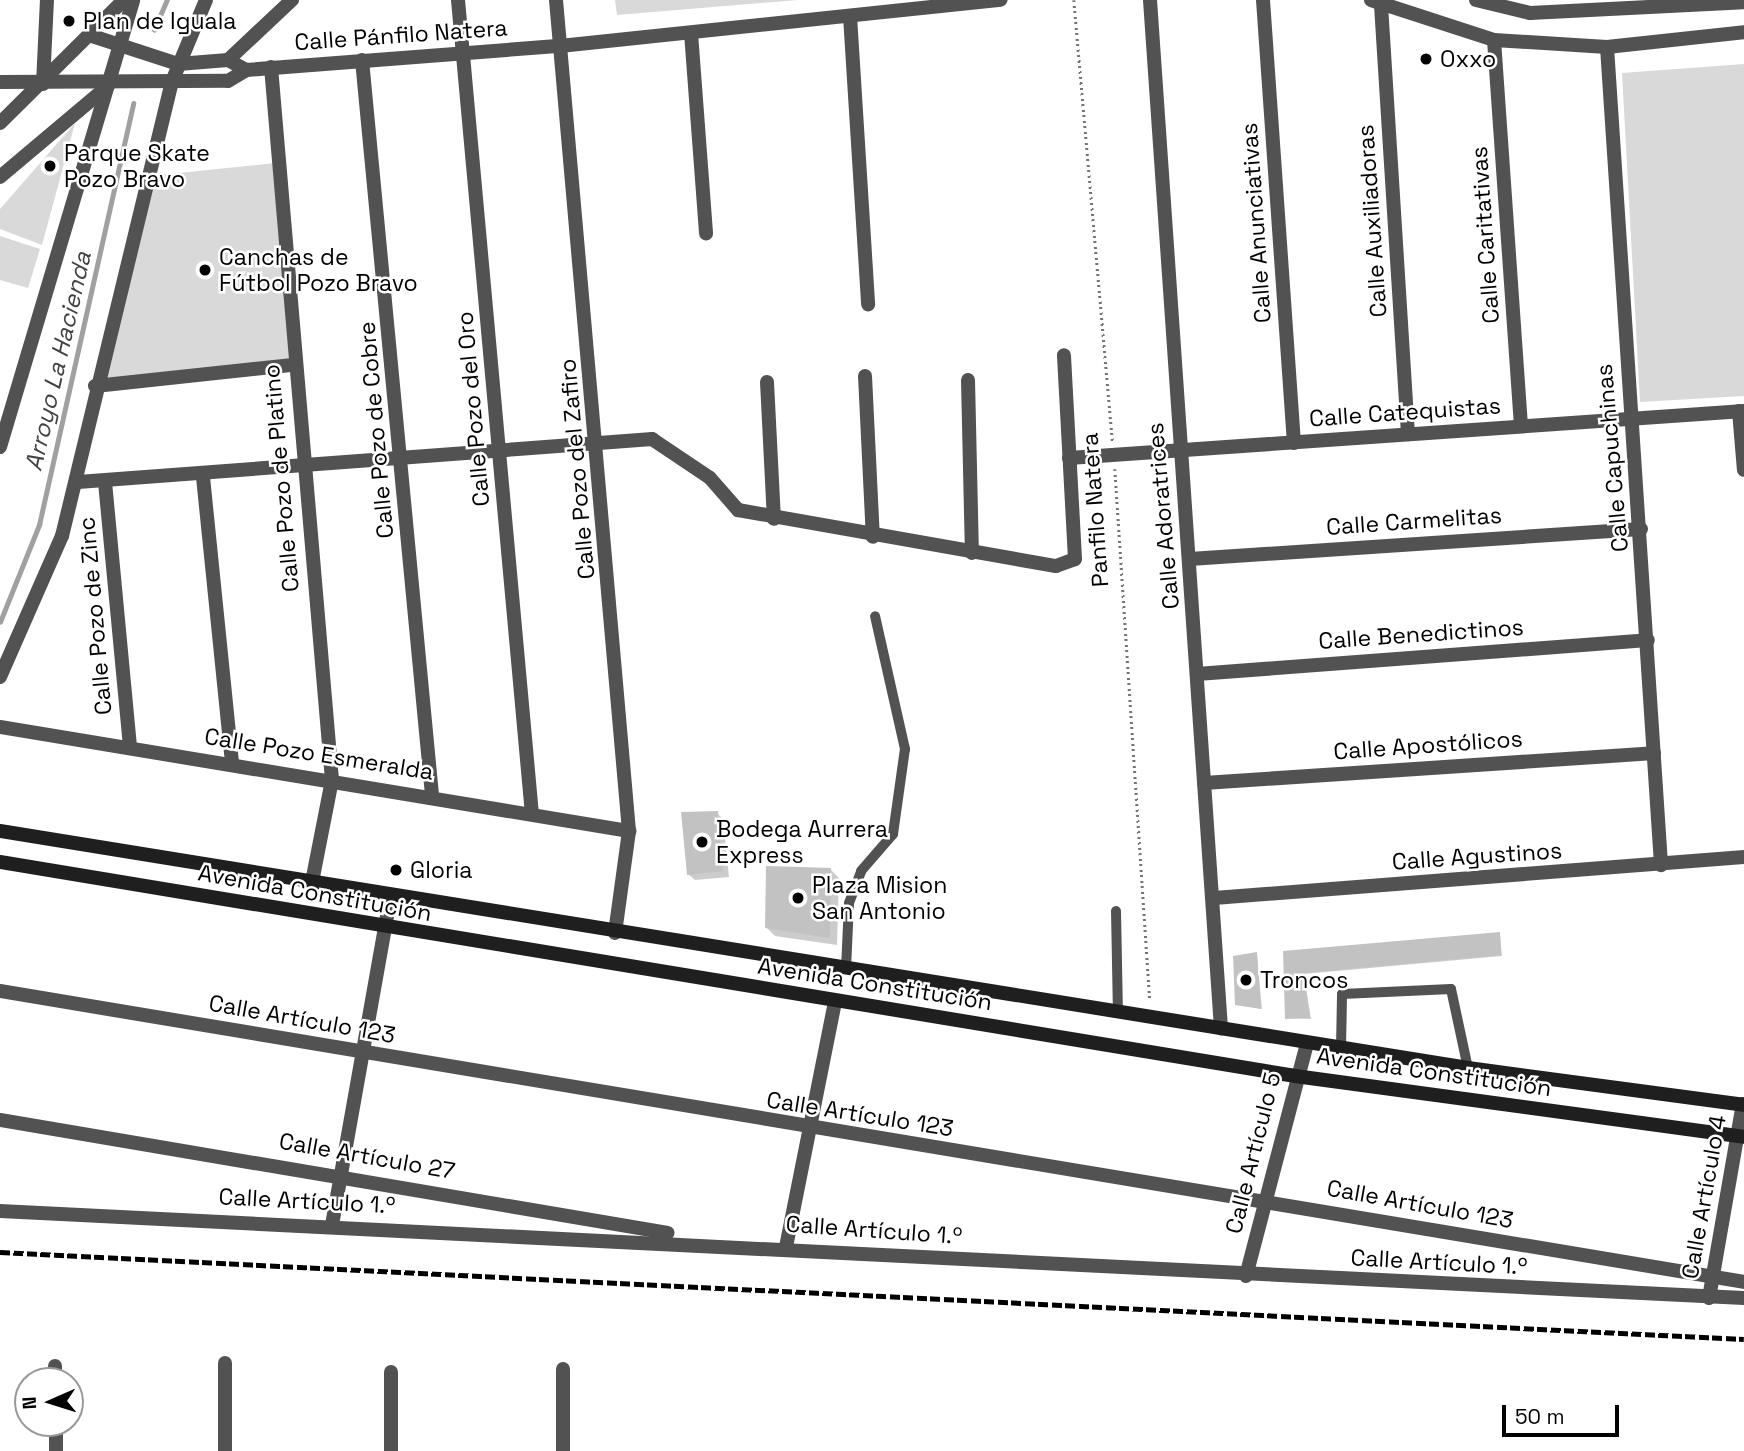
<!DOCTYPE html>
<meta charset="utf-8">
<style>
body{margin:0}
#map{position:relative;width:1744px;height:1451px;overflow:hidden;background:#fff;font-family:"Space Grotesk",sans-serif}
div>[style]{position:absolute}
.green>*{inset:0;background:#d9d9d9}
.shadow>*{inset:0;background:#0003}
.stream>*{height:4.5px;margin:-2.25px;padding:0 2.25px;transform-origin:2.25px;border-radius:2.25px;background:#a0a0a0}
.building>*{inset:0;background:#c2c2c2}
.path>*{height:2.5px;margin-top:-1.25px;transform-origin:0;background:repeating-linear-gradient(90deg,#747474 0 2px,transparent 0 5.5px)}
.service>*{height:10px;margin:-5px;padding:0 5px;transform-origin:5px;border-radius:5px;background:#525252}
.minor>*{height:14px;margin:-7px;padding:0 7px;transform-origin:7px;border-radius:7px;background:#525252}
.tertiary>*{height:14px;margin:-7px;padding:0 7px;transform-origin:7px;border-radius:7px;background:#525252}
.secondary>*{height:14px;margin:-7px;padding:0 7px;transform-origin:7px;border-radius:7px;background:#1f1f1f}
.rail>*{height:4.5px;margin-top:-2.25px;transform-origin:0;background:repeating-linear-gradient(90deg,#000 0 10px,transparent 0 13.5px)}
.dots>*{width:19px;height:19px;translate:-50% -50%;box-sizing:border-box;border:4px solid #fff;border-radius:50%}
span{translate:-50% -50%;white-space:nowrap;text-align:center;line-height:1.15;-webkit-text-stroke:5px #fff;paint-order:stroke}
.poi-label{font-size:23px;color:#000}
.left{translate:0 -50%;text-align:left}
.street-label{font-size:23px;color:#000}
.water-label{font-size:24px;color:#414141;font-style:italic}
.north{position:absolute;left:14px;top:1367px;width:70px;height:70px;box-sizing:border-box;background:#fff;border:2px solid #999;border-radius:50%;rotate:267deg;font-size:19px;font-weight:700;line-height:28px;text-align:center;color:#000}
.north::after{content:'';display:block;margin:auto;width:24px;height:32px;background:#000;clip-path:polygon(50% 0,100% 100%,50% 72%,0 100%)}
.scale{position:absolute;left:1502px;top:1405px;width:117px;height:32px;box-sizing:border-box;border:4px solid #000;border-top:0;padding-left:9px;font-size:21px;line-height:24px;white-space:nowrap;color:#000;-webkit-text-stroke:5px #fff;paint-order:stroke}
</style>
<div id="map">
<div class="green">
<div style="clip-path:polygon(615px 0,798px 0,617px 15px)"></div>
<div style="clip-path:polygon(1744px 64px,1744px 396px,1640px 402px,1622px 73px)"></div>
<div style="clip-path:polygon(75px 123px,42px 245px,0 229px,0 209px)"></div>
<div style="clip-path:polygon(275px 163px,292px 364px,96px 385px,150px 176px)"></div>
<div style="clip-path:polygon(0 236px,40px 249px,28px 288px,0 280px)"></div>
</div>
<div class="shadow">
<div style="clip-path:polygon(717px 813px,723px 819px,729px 877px,695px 880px,688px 874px)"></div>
<div style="clip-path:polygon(830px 869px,839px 878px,837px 945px,775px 936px,766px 927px)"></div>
<div style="clip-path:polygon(1500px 934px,1502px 956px,1304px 974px,1311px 1019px,1287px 1018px,1285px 953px)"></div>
<div style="clip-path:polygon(1257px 956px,1262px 1009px,1236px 1004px)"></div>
</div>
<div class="stream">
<div style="left:154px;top:30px;width:33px;rotate:-67deg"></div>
<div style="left:0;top:622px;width:105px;rotate:-68.1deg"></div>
<div style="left:39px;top:525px;width:432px;rotate:-77.4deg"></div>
</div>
<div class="building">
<div style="clip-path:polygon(718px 811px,723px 871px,687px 875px,681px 812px)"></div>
<div style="clip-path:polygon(766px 866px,831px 868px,830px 938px,765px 928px)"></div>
<div style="clip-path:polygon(1500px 932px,1501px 955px,1303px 973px,1310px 1018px,1285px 1019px,1283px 951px)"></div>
<div style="clip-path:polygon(1257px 952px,1261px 1009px,1235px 1005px,1233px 956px)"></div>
</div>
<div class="path">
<div style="left:1074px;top:0;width:444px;rotate:85deg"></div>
<div style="left:1115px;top:469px;width:533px;rotate:86.24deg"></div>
</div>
<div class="service">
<div style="left:1116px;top:911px;width:101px;rotate:88.9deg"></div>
<div style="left:846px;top:969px;width:66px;rotate:-87.4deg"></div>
<div style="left:849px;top:903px;width:34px;rotate:-69deg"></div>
<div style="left:861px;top:871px;width:49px;rotate:-49.1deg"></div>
<div style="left:893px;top:834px;width:86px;rotate:-82deg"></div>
<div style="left:905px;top:749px;width:136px;rotate:-102.7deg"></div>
<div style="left:1341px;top:1048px;width:54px;rotate:-88.9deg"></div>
<div style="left:1342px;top:994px;width:109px;rotate:-2.6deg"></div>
<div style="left:1451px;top:989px;width:81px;rotate:77.9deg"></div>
</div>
<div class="minor">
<div style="left:458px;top:0;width:817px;rotate:84.81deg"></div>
<div style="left:556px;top:0;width:834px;rotate:84.98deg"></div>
<div style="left:629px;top:831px;width:103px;rotate:97.8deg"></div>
<div style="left:1263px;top:0;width:444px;rotate:86deg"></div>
<div style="left:1371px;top:0;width:129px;rotate:18deg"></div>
<div style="left:1494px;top:40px;width:113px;rotate:3.5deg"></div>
<div style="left:1607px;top:47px;width:138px;rotate:-6.2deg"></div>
<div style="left:1476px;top:0;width:56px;rotate:13.5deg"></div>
<div style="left:1530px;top:13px;width:214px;rotate:-2.9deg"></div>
<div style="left:1381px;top:5px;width:430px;rotate:86.4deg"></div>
<div style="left:850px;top:16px;width:289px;rotate:86.4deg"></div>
<div style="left:691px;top:33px;width:201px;rotate:85.7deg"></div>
<div style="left:89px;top:35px;width:94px;rotate:18deg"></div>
<div style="left:178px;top:64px;width:50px;rotate:-4.6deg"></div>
<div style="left:228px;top:60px;width:21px;rotate:29deg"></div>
<div style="left:1494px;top:40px;width:387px;rotate:86deg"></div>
<div style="left:1607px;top:47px;width:820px;rotate:86.22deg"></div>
<div style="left:228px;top:60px;width:88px;rotate:-43.2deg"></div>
<div style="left:362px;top:60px;width:738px;rotate:84.56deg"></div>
<div style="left:271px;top:67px;width:716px;rotate:85.11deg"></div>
<div style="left:332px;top:780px;width:104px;rotate:101.1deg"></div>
<div style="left:0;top:82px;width:228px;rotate:-0.3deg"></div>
<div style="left:228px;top:81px;width:21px;rotate:-31deg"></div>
<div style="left:246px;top:70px;width:315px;rotate:-4.4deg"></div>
<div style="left:560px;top:46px;width:443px;rotate:-6deg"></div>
<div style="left:43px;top:84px;width:84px;rotate:-87.3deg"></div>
<div style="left:0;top:123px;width:175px;rotate:-44.8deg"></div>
<div style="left:0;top:177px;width:141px;rotate:-40.1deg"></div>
<div style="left:865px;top:376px;width:161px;rotate:87.2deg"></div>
<div style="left:968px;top:380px;width:173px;rotate:88.7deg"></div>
<div style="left:767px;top:382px;width:137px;rotate:87.1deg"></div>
<div style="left:95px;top:386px;width:199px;rotate:-6.1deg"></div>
<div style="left:1739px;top:411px;width:59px;rotate:85.2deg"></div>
<div style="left:0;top:447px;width:466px;rotate:-73.4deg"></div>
<div style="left:1069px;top:458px;width:677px;rotate:-3.98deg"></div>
<div style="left:203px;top:477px;width:287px;rotate:84.2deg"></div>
<div style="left:78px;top:482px;width:576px;rotate:-4.28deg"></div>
<div style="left:652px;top:439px;width:70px;rotate:33.9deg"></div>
<div style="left:710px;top:478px;width:43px;rotate:48.8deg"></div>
<div style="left:738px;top:510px;width:323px;rotate:10deg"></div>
<div style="left:1056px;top:566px;width:20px;rotate:-20deg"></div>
<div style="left:1075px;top:559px;width:204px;rotate:-93.1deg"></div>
<div style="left:105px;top:482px;width:264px;rotate:84.6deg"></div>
<div style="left:1190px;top:559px;width:452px;rotate:-3.8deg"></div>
<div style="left:1197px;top:674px;width:452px;rotate:-4.3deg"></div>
<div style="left:0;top:677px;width:154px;rotate:-66.3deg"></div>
<div style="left:62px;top:536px;width:465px;rotate:-76.4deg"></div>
<div style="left:171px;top:84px;width:91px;rotate:-67.4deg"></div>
<div style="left:0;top:727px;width:638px;rotate:9.39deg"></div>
<div style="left:1204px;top:783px;width:451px;rotate:-3.8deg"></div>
<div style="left:1214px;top:898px;width:532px;rotate:-4.42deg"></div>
<div style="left:0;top:991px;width:1768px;rotate:9.47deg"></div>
<div style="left:0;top:1120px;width:677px;rotate:9.6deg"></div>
<div style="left:0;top:1211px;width:1746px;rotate:2.86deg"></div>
<div style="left:332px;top:1225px;width:335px;rotate:-79.9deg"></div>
<div style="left:786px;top:1247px;width:250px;rotate:-78.7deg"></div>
<div style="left:1246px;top:1276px;width:241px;rotate:-75.3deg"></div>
<div style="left:1709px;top:1298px;width:197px;rotate:-80.1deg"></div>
<div style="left:55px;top:1366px;width:15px;rotate:90deg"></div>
<div style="left:563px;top:1369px;width:82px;rotate:90deg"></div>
<div style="left:391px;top:1372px;width:79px;rotate:90deg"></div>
<div style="left:56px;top:1423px;width:28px;rotate:90deg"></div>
<div style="left:225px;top:1451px;width:88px;rotate:-90deg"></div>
</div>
<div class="tertiary">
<div style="left:1150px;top:0;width:1031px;rotate:86.05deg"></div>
</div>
<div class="secondary">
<div style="left:0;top:831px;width:1487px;rotate:9.17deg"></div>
<div style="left:1468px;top:1068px;width:278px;rotate:7.6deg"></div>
<div style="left:0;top:862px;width:1313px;rotate:9.38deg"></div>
<div style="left:1295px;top:1076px;width:453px;rotate:7.7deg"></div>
</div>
<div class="rail">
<div style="left:0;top:1252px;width:1746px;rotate:2.86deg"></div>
</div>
<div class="dots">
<div style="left:69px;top:21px;background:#000"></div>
<div style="left:1426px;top:59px;background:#000"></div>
<div style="left:50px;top:166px;background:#000"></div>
<div style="left:205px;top:270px;background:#000"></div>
<div style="left:702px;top:842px;background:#000"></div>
<div style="left:396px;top:870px;background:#000"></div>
<div style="left:798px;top:898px;background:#000"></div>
<div style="left:1246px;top:980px;background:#000"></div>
</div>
<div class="poi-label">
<span class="left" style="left:83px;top:21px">Plan de Iguala</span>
<span class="left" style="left:1440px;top:59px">Oxxo</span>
<span class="left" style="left:64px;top:166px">Parque Skate<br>Pozo Bravo</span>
<span class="left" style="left:219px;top:270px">Canchas de<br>Fútbol Pozo Bravo</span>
<span class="left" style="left:716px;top:842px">Bodega Aurrera<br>Express</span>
<span class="left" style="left:410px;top:870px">Gloria</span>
<span class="left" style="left:812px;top:898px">Plaza Mision<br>San Antonio</span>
<span class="left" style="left:1260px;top:980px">Troncos</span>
</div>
<div class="street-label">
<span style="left:401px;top:35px;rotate:-4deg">Calle Pánfilo Natera</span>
<span style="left:1372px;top:221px;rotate:-94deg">Calle Auxiliadoras</span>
<span style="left:1256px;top:223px;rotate:-94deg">Calle Anunciativas</span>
<span style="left:1485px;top:235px;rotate:-94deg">Calle Caritativas</span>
<span style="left:473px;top:409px;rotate:-95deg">Calle Pozo del Oro</span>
<span style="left:1405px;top:412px;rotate:-4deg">Calle Catequistas</span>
<span style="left:376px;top:430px;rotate:-95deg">Calle Pozo de Cobre</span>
<span style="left:1612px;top:458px;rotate:-95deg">Calle Capuchinas</span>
<span style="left:577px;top:469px;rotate:-95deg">Calle Pozo del Zafiro</span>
<span style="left:281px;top:478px;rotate:-95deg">Calle Pozo de Platino</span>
<span style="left:1095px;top:510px;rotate:-94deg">Panfilo Natera</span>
<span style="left:1163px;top:516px;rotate:-95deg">Calle Adoratrices</span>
<span style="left:1414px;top:521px;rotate:-4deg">Calle Carmelitas</span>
<span style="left:95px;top:616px;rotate:-95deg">Calle Pozo de Zinc</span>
<span style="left:1421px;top:634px;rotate:-4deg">Calle Benedictinos</span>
<span style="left:1428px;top:745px;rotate:-4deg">Calle Apostólicos</span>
<span style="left:319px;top:754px;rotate:9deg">Calle Pozo Esmeralda</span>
<span style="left:1477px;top:856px;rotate:-4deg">Calle Agustinos</span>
<span style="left:315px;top:893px;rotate:10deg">Avenida Constitución</span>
<span style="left:875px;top:984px;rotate:9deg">Avenida Constitución</span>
<span style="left:302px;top:1019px;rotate:10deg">Calle Artículo 123</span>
<span style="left:1434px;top:1072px;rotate:8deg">Avenida Constitución</span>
<span style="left:860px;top:1114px;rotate:9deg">Calle Artículo 123</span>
<span style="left:1253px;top:1153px;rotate:-76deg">Calle Artículo 5</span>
<span style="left:367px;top:1156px;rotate:10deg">Calle Artículo 27</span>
<span style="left:1704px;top:1197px;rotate:-80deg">Calle Artículo 4</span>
<span style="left:307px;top:1201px;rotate:3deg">Calle Artículo 1.º</span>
<span style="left:1420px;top:1204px;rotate:10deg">Calle Artículo 123</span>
<span style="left:874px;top:1230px;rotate:4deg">Calle Artículo 1.º</span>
<span style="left:1439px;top:1262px;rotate:3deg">Calle Artículo 1.º</span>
</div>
<div class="water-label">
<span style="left:58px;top:361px;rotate:-77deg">Arroyo La Hacienda</span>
</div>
<div class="north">N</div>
<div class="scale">50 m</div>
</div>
